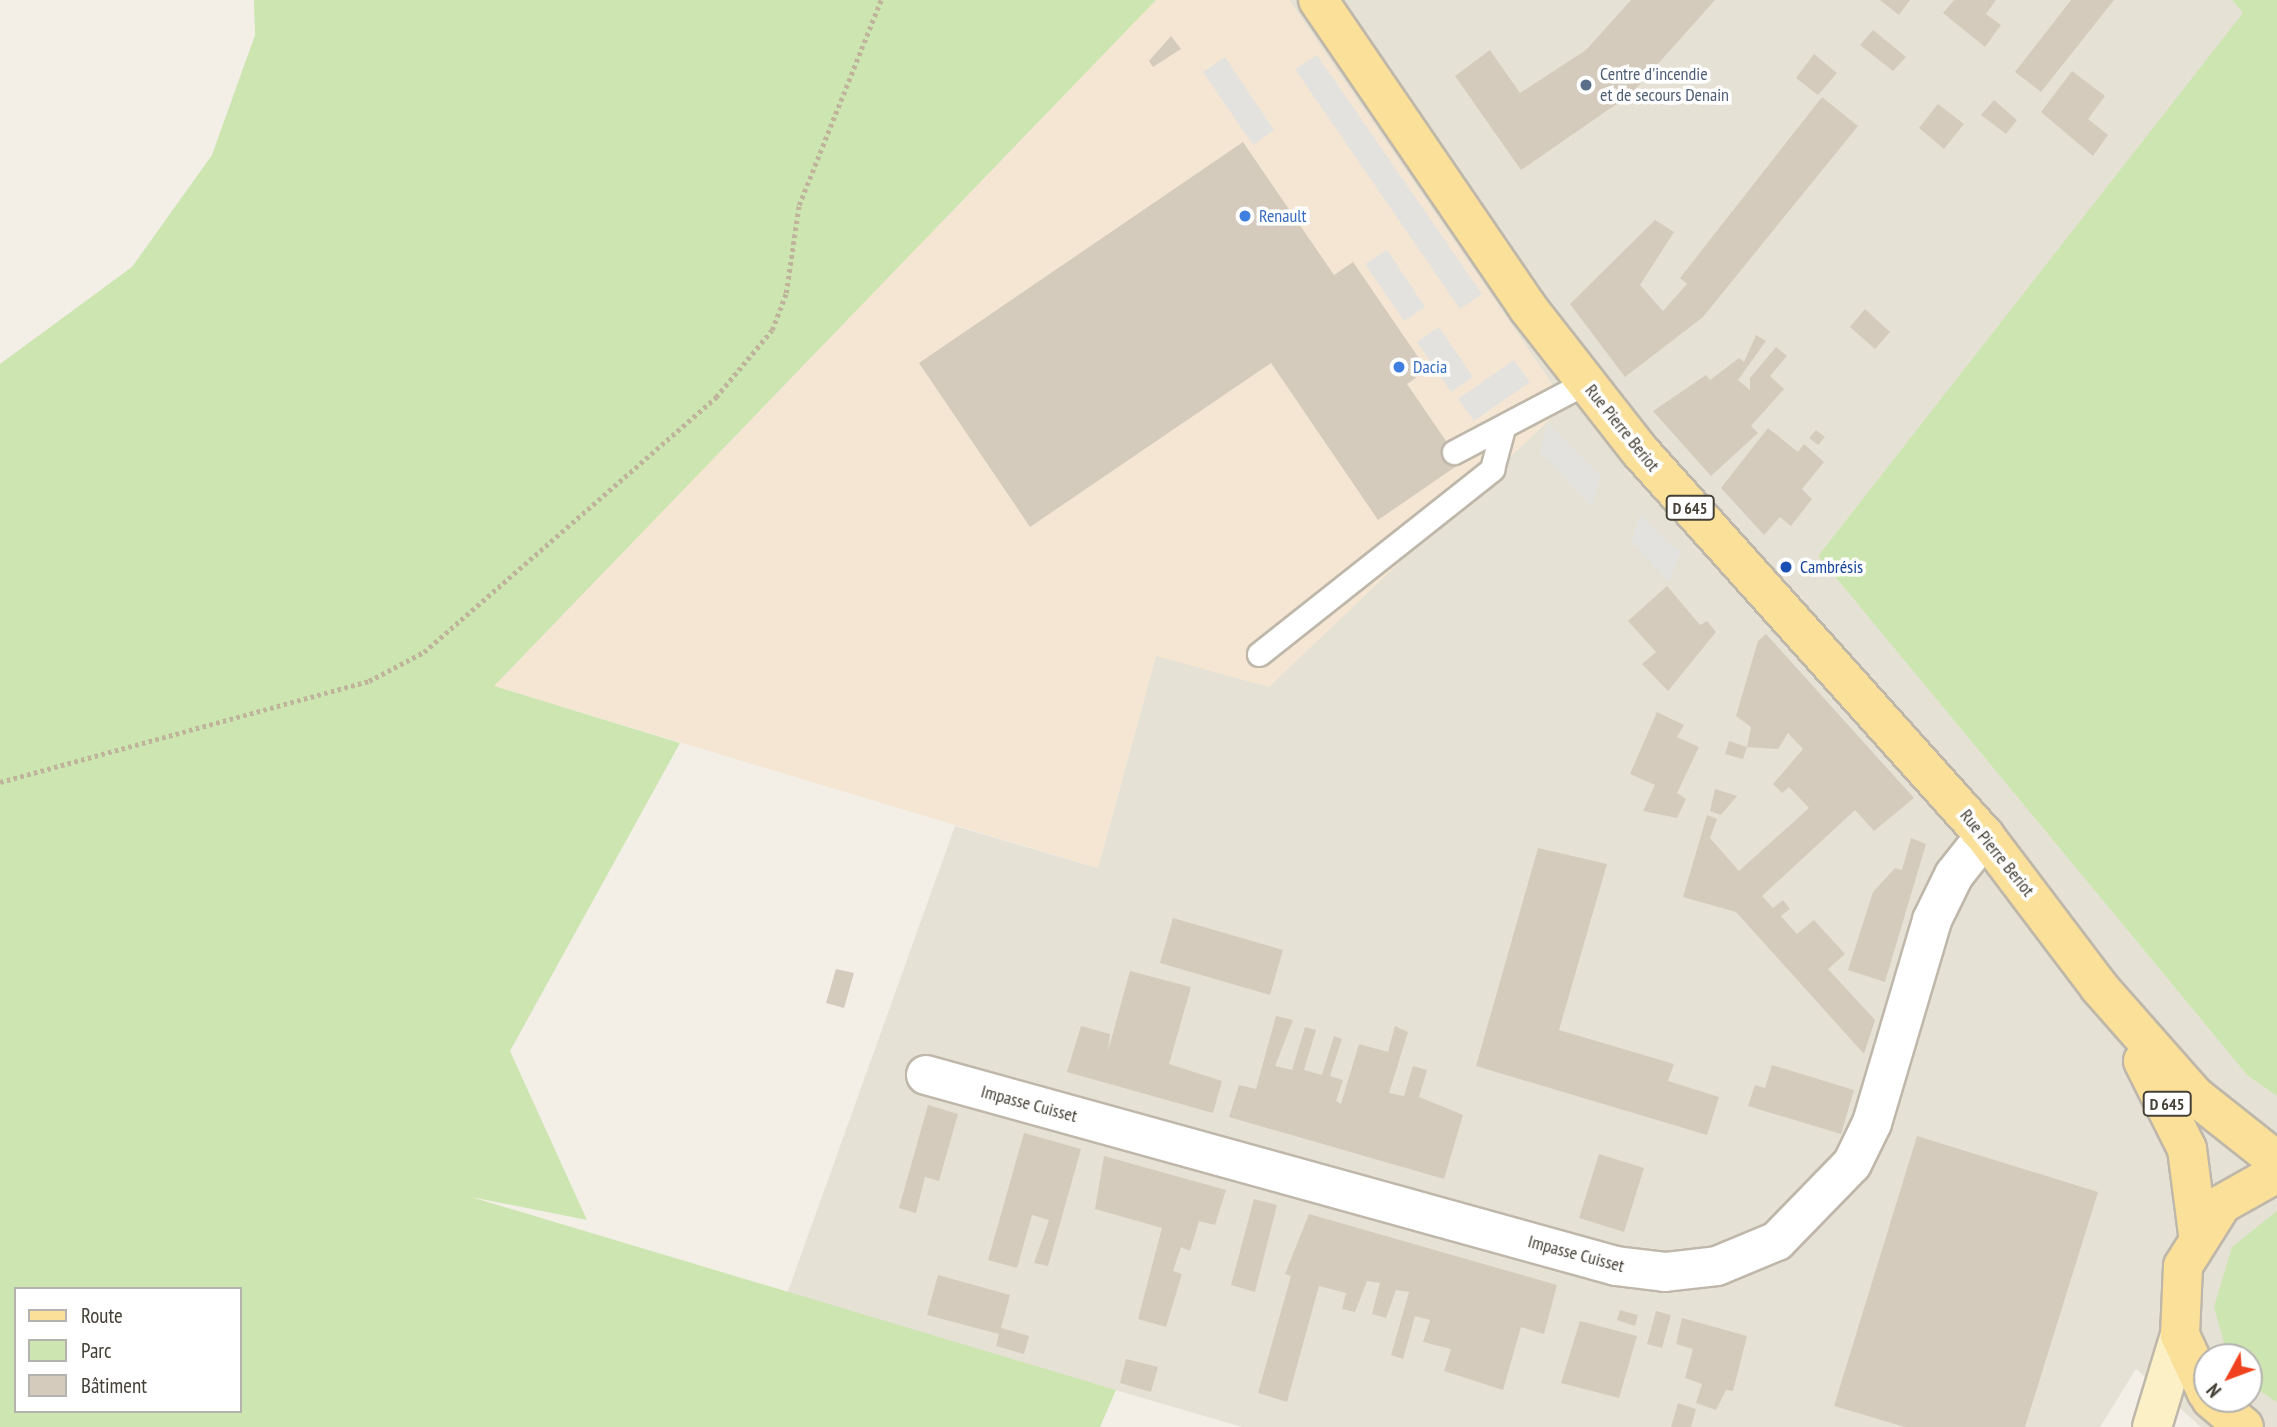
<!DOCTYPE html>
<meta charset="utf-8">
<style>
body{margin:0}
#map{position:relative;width:2277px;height:1427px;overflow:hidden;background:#f3efe7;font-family:"PT Sans Narrow",sans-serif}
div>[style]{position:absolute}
.residential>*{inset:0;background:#e6e1d5}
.commercial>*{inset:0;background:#f4e6d3}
.green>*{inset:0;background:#cde5b1}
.parking>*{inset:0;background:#e4e2df}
.building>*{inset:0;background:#d4cbbd}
.path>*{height:4.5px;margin-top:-2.25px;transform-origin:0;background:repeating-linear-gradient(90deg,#bfb39c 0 3.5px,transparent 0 7px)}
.roads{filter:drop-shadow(2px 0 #beb7aa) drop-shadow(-2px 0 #beb7aa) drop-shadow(0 2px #beb7aa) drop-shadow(0 -2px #beb7aa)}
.lane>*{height:23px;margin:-11.5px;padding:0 11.5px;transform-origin:11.5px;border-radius:11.5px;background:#fff}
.street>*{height:38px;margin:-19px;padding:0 19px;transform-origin:19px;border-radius:19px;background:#fff}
.secondary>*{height:38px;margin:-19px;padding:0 19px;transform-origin:19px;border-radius:19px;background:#fcf0c7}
.primary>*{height:38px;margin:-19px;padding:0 19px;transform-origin:19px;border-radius:19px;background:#fae098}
.dots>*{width:19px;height:19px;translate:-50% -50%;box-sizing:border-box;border:4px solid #fff;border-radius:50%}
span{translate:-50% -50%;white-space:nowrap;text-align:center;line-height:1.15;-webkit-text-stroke:7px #fff;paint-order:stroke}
.shield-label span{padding:2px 5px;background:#fff;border:2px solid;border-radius:5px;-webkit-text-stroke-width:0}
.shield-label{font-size:16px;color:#454036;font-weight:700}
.service-label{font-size:18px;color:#4e5e75}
.left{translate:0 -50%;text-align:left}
.shop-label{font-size:18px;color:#366cbe}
.street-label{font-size:18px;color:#454036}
.transit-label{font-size:18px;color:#164399}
.legend{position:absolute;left:14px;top:1287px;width:228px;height:126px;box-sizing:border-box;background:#fff;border:2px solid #b5b3af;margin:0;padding:9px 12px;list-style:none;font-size:21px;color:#454036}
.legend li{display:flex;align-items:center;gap:14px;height:35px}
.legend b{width:35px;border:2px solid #b5b3af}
.north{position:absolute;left:2193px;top:1343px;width:70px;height:70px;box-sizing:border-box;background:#fff;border:2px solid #b5b3af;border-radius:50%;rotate:229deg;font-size:19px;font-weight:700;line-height:28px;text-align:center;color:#454036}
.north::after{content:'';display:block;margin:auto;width:24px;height:32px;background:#f1421f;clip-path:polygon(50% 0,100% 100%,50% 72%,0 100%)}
</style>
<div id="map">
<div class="residential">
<div style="clip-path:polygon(evenodd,1289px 0,2232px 0,2244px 13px,1818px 556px,2248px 1076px,2277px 1096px,2277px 1427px,2201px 1427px,2136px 1369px,2100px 1427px,1242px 1427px,787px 1294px,955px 826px,1098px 868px,1156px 656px,1418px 193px,1289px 0,2207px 1357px,2249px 1357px,2249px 1399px,2207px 1399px,2207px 1357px)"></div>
</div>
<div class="commercial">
<div style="clip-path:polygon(1156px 0,1289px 0,1566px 404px,1269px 687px,1156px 656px,1098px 868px,493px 686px)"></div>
</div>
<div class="green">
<div style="clip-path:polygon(evenodd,254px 0,1156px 0,494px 686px,680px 743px,510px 1051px,587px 1220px,471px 1197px,1116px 1390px,1100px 1427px,0 1427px,0 364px,132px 267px,212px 155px,255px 35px,254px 0,16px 1289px,240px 1289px,240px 1411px,16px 1411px,16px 1289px)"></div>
<div style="clip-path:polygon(2232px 0,2277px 0,2277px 1096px,2248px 1076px,1818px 556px,2243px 13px)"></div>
<div style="clip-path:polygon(2277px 1211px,2277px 1402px,2249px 1384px,2249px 1357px,2228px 1357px,2214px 1307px,2232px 1247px)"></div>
</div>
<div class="parking">
<div style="clip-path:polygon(1317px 55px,1482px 294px,1460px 309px,1295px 69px)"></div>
<div style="clip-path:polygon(1225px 57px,1274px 130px,1253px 145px,1203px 72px)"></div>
<div style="clip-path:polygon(1387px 250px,1425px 307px,1404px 321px,1365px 264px)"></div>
<div style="clip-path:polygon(1439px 327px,1473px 377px,1451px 392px,1417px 342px)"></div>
<div style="clip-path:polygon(1514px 360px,1530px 382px,1474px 421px,1458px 399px)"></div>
<div style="clip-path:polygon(1548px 423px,1601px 476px,1592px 506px,1540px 452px)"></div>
<div style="clip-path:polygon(1640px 514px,1680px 552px,1669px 582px,1632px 543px)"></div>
</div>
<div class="building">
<div style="clip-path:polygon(1631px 0,1715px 0,1631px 94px,1521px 170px,1455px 76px,1490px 50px,1520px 93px,1586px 50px)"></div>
<div style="clip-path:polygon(1880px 0,1910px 0,1899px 15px)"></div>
<div style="clip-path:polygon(1954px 0,1996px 0,1986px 14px,2001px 25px,1985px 47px,1943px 13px)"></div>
<div style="clip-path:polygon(2071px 0,2114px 0,2041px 92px,2015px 72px)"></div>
<div style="clip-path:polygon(1873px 30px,1906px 57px,1893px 71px,1860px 45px)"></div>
<div style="clip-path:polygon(1171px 36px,1181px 49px,1153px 67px,1149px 61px)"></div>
<div style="clip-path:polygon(1814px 54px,1837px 73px,1818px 95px,1796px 78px)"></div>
<div style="clip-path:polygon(2072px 71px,2105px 96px,2088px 119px,2108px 135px,2093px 156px,2041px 112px)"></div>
<div style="clip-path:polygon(1822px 97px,1858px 126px,1703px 317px,1625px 377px,1570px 304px,1655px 220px,1674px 232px,1640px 285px,1663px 311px,1687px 284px,1680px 278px)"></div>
<div style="clip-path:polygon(1994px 100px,2017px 120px,2006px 134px,1981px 115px)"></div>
<div style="clip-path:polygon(1938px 104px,1964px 124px,1944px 149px,1919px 128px)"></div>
<div style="clip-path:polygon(1243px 142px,1334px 275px,1353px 262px,1427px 370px,1407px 384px,1461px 463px,1378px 520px,1271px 363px,1030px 527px,919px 363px)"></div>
<div style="clip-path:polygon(1865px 309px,1890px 332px,1875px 349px,1850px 327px)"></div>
<div style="clip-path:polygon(1756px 335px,1766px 341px,1738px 380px,1750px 390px,1750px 378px,1776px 347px,1787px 356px,1770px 376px,1784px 389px,1751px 426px,1758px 433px,1711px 476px,1653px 411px,1706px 375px,1710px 380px,1739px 358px,1744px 362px)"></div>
<div style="clip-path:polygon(1768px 428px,1798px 452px,1804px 444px,1824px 462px,1802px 489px,1812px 499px,1791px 526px,1780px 517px,1764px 535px,1721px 488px)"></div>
<div style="clip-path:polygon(1816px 430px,1825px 437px,1818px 445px,1809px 438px)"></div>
<div style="clip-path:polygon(1667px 586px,1700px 625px,1707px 621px,1716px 632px,1668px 691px,1642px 664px,1656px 652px,1628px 621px)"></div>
<div style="clip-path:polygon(1766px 634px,1914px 798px,1874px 831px,1855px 810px,1762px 896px,1773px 908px,1783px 900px,1790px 909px,1781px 916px,1797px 934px,1814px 920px,1845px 954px,1828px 969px,1875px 1020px,1864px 1054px,1736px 912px,1683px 897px,1707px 815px,1717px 819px,1710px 838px,1739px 871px,1809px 808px,1789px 787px,1782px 793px,1773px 784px,1803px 749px,1788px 733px,1778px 749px,1747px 747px,1751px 727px,1736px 716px,1758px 641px)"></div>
<div style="clip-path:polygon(1657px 712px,1684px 725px,1677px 737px,1699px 747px,1677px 793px,1686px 799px,1677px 818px,1643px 811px,1655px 785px,1630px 774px)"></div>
<div style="clip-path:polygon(1729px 741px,1747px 747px,1743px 759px,1725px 754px)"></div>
<div style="clip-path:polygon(1715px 789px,1737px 796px,1721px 815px,1710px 811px)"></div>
<div style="clip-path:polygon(1911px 838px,1926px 844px,1885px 982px,1848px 970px,1873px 892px,1895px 868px,1902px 870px)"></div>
<div style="clip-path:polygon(1538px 848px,1607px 864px,1559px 1030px,1674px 1064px,1668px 1081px,1719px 1097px,1707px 1135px,1476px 1066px)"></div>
<div style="clip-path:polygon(1173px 918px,1283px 950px,1270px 995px,1160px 963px)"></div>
<div style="clip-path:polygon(836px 969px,854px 973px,844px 1008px,826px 1003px)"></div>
<div style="clip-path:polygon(1130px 971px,1191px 987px,1169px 1064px,1222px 1081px,1213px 1113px,1067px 1072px,1081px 1026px,1110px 1034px,1108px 1051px)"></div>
<div style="clip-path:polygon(1276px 1016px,1293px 1020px,1275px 1066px,1292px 1070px,1305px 1027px,1316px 1030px,1304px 1070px,1322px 1075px,1334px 1036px,1342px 1039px,1330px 1076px,1343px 1080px,1336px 1101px,1341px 1104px,1359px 1044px,1388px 1052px,1395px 1026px,1408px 1032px,1389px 1093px,1404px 1096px,1413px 1066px,1427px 1070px,1419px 1097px,1463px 1115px,1444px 1179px,1229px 1117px,1239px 1085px,1256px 1089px)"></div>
<div style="clip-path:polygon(1772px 1065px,1854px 1090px,1841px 1134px,1748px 1106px,1755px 1085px,1765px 1088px)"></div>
<div style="clip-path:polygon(928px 1105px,958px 1114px,939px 1181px,925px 1177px,916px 1213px,899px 1208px)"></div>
<div style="clip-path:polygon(1024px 1133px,1081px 1149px,1048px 1266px,1034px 1263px,1049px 1220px,1032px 1215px,1017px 1268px,988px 1260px)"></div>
<div style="clip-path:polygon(1917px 1136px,2098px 1192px,2025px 1427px,1905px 1427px,1834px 1406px)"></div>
<div style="clip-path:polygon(1599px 1154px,1644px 1168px,1624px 1232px,1579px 1218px)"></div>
<div style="clip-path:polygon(1104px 1156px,1226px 1190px,1215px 1225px,1199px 1221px,1190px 1251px,1181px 1247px,1173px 1271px,1182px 1274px,1166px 1327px,1138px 1319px,1162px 1228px,1095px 1209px)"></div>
<div style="clip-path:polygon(1254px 1199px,1277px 1205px,1255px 1292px,1231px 1285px)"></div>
<div style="clip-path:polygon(1309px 1214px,1557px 1285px,1544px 1334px,1521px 1327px,1503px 1390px,1444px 1371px,1451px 1349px,1423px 1342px,1430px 1320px,1415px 1316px,1403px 1359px,1391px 1355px,1409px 1292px,1396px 1290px,1386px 1318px,1372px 1314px,1380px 1283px,1367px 1281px,1355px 1312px,1342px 1309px,1346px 1293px,1319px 1286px,1287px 1402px,1258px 1393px,1291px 1276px,1285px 1274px)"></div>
<div style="clip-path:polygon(938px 1275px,1010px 1295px,1001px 1328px,1029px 1336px,1024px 1354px,996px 1346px,999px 1334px,927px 1315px)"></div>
<div style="clip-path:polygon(1620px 1310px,1638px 1315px,1635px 1326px,1617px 1320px)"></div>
<div style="clip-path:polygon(1656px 1311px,1671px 1315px,1662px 1348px,1647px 1344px)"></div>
<div style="clip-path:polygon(1682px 1318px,1747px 1336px,1733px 1391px,1726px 1390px,1716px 1410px,1696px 1403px,1702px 1384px,1685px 1378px,1693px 1349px,1676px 1344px)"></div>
<div style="clip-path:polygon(1580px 1321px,1637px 1336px,1619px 1398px,1561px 1383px)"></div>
<div style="clip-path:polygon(1126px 1359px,1158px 1367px,1151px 1392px,1120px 1383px)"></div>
<div style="clip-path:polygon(1678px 1403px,1696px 1409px,1691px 1427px,1671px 1427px)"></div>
</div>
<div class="path">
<div style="left:0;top:782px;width:383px;rotate:-15.3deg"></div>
<div style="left:369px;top:681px;width:62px;rotate:-27.8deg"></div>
<div style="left:424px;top:652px;width:388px;rotate:-41.1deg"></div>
<div style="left:716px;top:397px;width:87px;rotate:-50.1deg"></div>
<div style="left:772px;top:330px;width:40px;rotate:-69deg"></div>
<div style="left:786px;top:293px;width:89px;rotate:-81.6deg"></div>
<div style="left:799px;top:205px;width:221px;rotate:-68.2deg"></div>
</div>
<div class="roads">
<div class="lane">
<div style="left:1454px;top:452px;width:148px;rotate:-27.8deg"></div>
<div style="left:1259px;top:654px;width:298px;rotate:-38.4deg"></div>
<div style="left:1492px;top:469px;width:42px;rotate:-75deg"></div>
</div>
<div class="street">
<div style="left:926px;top:1075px;width:716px;rotate:15.47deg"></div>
<div style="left:1616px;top:1266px;width:49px;rotate:7deg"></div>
<div style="left:1665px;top:1272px;width:52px;rotate:-6.6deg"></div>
<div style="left:1717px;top:1266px;width:65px;rotate:-22.6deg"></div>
<div style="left:1777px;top:1241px;width:107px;rotate:-45.8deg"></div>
<div style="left:1852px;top:1164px;width:46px;rotate:-64deg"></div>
<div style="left:1872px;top:1123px;width:212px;rotate:-73.5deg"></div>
<div style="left:1932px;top:920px;width:50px;rotate:-63.9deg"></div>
<div style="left:1954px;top:875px;width:50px;rotate:-51.5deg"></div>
</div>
<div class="secondary">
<div style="left:2152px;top:1427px;width:96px;rotate:-73.1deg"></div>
</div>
<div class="primary">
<div style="left:1318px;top:0;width:373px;rotate:55.7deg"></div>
<div style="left:1528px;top:308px;width:180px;rotate:52deg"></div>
<div style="left:1639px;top:450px;width:518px;rotate:48.13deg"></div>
<div style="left:1985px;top:836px;width:189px;rotate:52.9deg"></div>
<div style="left:2099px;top:987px;width:145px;rotate:48.6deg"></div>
<div style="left:2195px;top:1096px;width:105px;rotate:38.4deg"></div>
<div style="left:2143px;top:1061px;width:98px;rotate:63.4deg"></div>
<div style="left:2187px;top:1149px;width:86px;rotate:82.6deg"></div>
<div style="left:2207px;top:1393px;width:64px;rotate:-115deg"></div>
<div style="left:2180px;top:1335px;width:69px;rotate:-87.5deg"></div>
<div style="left:2183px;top:1266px;width:73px;rotate:-57.8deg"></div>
<div style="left:2222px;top:1204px;width:63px;rotate:-29.4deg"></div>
<div style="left:2211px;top:1399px;width:43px;rotate:40.3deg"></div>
</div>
</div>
<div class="dots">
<div style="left:1586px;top:85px;background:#5c6f8a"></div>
<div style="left:1245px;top:216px;background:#3f7fe0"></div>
<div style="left:1399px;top:367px;background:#3f7fe0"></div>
<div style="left:1786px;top:567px;background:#1a4fb4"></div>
</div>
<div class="shield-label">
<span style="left:1690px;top:508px">D 645</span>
<span style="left:2167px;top:1104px">D 645</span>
</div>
<div class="service-label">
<span class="left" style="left:1600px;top:85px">Centre d'incendie<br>et de secours Denain</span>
</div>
<div class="shop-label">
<span class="left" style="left:1259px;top:216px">Renault</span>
<span class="left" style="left:1413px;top:367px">Dacia</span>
</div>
<div class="street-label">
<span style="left:1622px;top:428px;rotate:51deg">Rue Pierre Beriot</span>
<span style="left:1997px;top:853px;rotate:51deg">Rue Pierre Beriot</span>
<span style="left:1029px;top:1104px;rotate:15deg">Impasse Cuisset</span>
<span style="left:1576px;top:1254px;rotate:15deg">Impasse Cuisset</span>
</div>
<div class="transit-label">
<span class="left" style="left:1800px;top:567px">Cambrésis</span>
</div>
<ul class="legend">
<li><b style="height:9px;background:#fae098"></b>Route</li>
<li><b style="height:19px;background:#cde5b1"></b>Parc</li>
<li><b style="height:19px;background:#d4cbbd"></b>Bâtiment</li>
</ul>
<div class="north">N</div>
</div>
